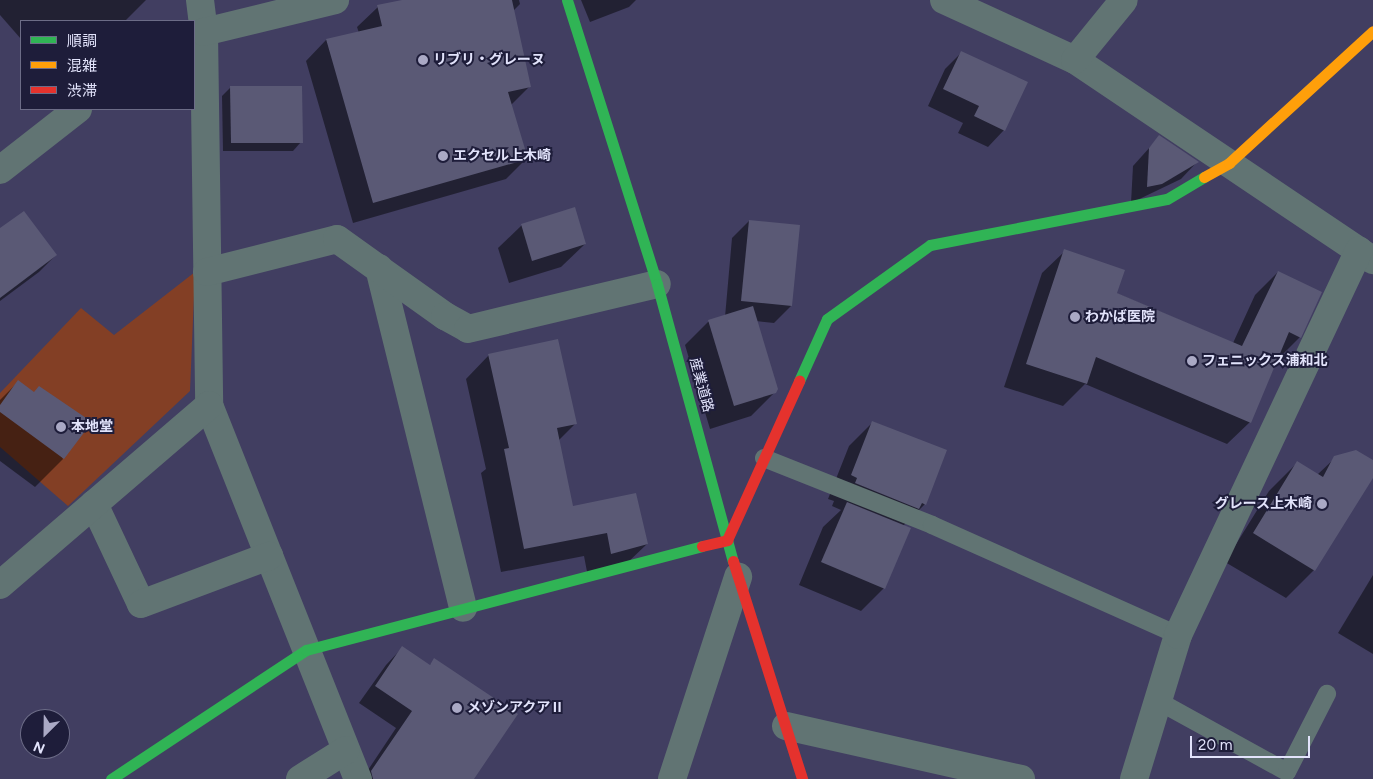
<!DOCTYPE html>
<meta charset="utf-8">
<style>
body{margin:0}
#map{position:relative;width:1373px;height:779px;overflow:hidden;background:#413e61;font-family:Figtree,"Noto Sans JP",sans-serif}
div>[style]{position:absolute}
.green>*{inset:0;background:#833f25}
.shadow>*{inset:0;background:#0007}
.building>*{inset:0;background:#5a5975}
.lane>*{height:18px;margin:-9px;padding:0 9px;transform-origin:9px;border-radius:9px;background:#617473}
.street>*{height:28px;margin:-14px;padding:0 14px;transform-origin:14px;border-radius:14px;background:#617473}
.fast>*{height:11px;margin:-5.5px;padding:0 5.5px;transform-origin:5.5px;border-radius:5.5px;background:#30b455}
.slow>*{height:11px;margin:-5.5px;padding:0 5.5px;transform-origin:5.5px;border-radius:5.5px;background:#ff9f0a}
.jam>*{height:11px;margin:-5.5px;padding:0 5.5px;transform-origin:5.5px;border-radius:5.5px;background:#e5322d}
.dots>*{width:14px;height:14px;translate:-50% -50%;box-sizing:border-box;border:2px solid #1e1d3a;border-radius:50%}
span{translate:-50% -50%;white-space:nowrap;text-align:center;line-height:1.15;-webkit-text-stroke:4px #1e1d3a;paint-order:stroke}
.poi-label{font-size:14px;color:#e2e3fb;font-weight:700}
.left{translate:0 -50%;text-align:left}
.right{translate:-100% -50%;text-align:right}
.street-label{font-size:14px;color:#e2e3fb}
.legend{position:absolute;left:20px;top:20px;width:175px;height:90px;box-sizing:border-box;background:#1e1d3a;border:1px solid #6c6c87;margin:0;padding:6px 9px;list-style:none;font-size:15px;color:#e2e3fb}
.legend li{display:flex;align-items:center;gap:10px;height:25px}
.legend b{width:25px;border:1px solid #6c6c87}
.north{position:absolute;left:20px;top:709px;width:50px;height:50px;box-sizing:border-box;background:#1e1d3a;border:1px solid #6c6c87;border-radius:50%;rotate:203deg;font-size:14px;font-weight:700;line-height:20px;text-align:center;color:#e2e3fb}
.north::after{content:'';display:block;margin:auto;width:18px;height:22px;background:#aaa9c5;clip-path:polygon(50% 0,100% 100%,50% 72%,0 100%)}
.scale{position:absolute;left:1190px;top:736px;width:120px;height:22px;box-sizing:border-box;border:2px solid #e2e3fb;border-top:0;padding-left:6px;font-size:15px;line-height:18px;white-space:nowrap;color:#e2e3fb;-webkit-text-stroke:4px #1e1d3a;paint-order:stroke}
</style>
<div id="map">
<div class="green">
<div style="clip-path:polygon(195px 272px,190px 391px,68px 506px,0 447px,0 393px,81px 308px,114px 335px)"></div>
</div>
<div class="shadow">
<div style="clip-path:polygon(0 0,146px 0,125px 21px,21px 21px,21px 39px,0 15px)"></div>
<div style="clip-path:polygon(408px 0,519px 0,520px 4px,513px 11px,529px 87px,511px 105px,526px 159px,506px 179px,353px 223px,306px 61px,326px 40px,359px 33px,357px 27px,378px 7px)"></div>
<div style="clip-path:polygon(581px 0,636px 0,629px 7px,590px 22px)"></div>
<div style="clip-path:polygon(962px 52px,1004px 130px,988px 147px,958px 133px,963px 123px,928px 106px,945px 69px)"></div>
<div style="clip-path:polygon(231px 87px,301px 142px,293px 151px,223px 151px,222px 96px)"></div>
<div style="clip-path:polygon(1159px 137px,1197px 162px,1181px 179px,1131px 203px,1133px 166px)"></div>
<div style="clip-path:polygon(749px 221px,791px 306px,774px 323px,756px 321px,775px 392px,751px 416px,710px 429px,685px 345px,708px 322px,725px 317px,732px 238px)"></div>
<div style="clip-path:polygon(522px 225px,585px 244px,561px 267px,509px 283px,498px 248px)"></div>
<div style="clip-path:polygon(0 229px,56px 255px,39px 272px,0 301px)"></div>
<div style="clip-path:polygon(1065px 251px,1116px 293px,1233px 343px,1255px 295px,1278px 272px,1300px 337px,1277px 360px,1250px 422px,1227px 444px,1085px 384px,1063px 406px,1004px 387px,1042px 273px)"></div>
<div style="clip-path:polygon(489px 355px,576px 423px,558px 441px,572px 507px,647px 544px,623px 567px,588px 577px,584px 556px,501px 572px,481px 473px,486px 469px,466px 379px)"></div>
<div style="clip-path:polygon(18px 382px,63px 459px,35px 487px,0 461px,0 400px)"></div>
<div style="clip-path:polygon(873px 422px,945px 451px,925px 504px,903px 526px,884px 588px,861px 611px,799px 585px,823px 527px,841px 510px,832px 506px,834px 501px,828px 499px,849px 446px)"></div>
<div style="clip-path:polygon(1335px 458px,1373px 462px,1373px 475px,1314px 570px,1286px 598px,1225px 562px,1269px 491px,1297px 463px,1317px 475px)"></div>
<div style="clip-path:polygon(1373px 575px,1373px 654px,1338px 633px)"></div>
<div style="clip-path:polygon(402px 648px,429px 666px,435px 660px,473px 779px,362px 779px,396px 728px,359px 703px,386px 665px)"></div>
</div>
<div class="building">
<div style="clip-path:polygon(402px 0,512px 0,531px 87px,508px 92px,528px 159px,373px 203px,326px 39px,382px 26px,377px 5px)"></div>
<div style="clip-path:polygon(961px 51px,1028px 82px,1005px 131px,974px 116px,979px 106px,943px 89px)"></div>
<div style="clip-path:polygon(230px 86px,302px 86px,303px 143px,231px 143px)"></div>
<div style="clip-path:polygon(1159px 135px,1199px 162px,1162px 184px,1147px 187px,1149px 148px)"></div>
<div style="clip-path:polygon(575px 207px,586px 244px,532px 261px,521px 224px)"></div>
<div style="clip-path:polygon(24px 211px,57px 255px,0 298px,0 228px)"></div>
<div style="clip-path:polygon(749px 220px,800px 225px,792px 306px,741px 301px)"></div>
<div style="clip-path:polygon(1064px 249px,1125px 270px,1117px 293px,1242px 346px,1278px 271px,1322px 292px,1301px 338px,1289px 332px,1251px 423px,1096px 357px,1087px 384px,1026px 364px)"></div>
<div style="clip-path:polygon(753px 306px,778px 389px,776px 393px,734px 406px,708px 320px)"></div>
<div style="clip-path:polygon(558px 339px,577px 424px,557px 428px,573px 506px,636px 493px,648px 544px,611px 554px,607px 533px,524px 549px,504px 449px,509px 448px,488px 354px)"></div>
<div style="clip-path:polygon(18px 380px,34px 392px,39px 386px,92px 422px,64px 459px,0 412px,0 405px)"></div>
<div style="clip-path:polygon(872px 421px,947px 450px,926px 505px,922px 503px,919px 509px,855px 483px,857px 478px,851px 475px)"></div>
<div style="clip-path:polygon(1356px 450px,1373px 460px,1373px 478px,1315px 571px,1253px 533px,1297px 461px,1323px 477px,1334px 456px)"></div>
<div style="clip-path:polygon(847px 502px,911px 528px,885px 589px,821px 562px)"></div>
<div style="clip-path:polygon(402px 646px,430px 665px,434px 658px,518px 714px,474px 779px,373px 779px,371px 771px,412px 711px,375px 686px)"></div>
</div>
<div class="lane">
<div style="left:764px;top:458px;width:181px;rotate:21.7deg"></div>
<div style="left:932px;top:525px;width:269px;rotate:24.1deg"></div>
<div style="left:1158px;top:701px;width:147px;rotate:28.8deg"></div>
<div style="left:1287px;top:772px;width:88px;rotate:-62.9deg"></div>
</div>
<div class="street">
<div style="left:200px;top:0;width:32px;rotate:83deg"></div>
<div style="left:204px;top:32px;width:373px;rotate:89.2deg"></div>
<div style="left:209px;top:405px;width:403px;rotate:68.3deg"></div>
<div style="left:944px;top:0;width:144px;rotate:24.6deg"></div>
<div style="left:1075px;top:60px;width:359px;rotate:33.9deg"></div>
<div style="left:204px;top:32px;width:135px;rotate:-13.7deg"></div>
<div style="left:1075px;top:60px;width:77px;rotate:-50.8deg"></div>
<div style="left:0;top:170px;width:99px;rotate:-38deg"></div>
<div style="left:379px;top:268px;width:350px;rotate:76.1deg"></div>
<div style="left:207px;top:272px;width:134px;rotate:-14.2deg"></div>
<div style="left:337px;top:239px;width:133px;rotate:35.5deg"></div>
<div style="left:445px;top:316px;width:26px;rotate:29deg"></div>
<div style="left:468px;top:329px;width:194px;rotate:-13.4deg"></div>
<div style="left:94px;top:504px;width:110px;rotate:64.8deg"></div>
<div style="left:141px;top:604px;width:137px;rotate:-20.6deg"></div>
<div style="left:0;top:585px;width:276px;rotate:-40.7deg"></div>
<div style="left:786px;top:726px;width:241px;rotate:12.7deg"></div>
<div style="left:300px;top:779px;width:54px;rotate:-32.2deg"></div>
<div style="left:672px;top:779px;width:213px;rotate:-71.9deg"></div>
<div style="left:1134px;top:779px;width:151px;rotate:-73deg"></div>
<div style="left:1178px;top:635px;width:425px;rotate:-64.8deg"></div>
</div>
<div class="fast">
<div style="left:567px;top:0;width:298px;rotate:72.4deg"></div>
<div style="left:657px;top:284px;width:287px;rotate:74.7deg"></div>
<div style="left:799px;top:381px;width:68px;rotate:-65.7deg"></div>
<div style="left:827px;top:319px;width:127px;rotate:-35.7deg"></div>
<div style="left:930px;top:245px;width:241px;rotate:-11deg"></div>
<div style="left:1167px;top:199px;width:43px;rotate:-30.7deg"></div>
<div style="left:111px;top:779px;width:234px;rotate:-33.5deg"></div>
<div style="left:306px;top:650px;width:409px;rotate:-14.7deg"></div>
</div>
<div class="slow">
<div style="left:1204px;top:177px;width:29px;rotate:-29deg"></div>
<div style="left:1229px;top:163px;width:195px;rotate:-42.5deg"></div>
</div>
<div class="jam">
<div style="left:702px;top:546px;width:26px;rotate:-13deg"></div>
<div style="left:727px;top:540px;width:175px;rotate:-65.6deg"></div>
<div style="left:733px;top:561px;width:229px;rotate:72.4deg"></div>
</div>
<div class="dots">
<div style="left:423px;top:60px;background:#aaa9c5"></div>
<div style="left:443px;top:156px;background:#aaa9c5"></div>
<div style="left:1075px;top:317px;background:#aaa9c5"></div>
<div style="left:1192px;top:361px;background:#aaa9c5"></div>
<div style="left:61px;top:427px;background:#aaa9c5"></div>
<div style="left:1322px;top:504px;background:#aaa9c5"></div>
<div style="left:457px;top:708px;background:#aaa9c5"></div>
</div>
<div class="poi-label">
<span class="left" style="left:433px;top:60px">リブリ・グレーヌ</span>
<span class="left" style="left:453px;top:156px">エクセル上木崎</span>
<span class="left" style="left:1085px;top:317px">わかば医院</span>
<span class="left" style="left:1202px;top:361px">フェニックス浦和北</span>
<span class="left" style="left:71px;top:427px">本地堂</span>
<span class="right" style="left:1312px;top:504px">グレース上木崎</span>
<span class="left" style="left:467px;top:708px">メゾンアクアⅡ</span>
</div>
<div class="street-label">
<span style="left:701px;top:385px;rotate:75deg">産業道路</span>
</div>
<ul class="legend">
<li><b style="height:6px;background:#30b455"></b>順調</li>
<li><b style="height:6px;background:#ff9f0a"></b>混雑</li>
<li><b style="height:6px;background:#e5322d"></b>渋滞</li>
</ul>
<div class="north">N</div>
<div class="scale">20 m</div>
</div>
